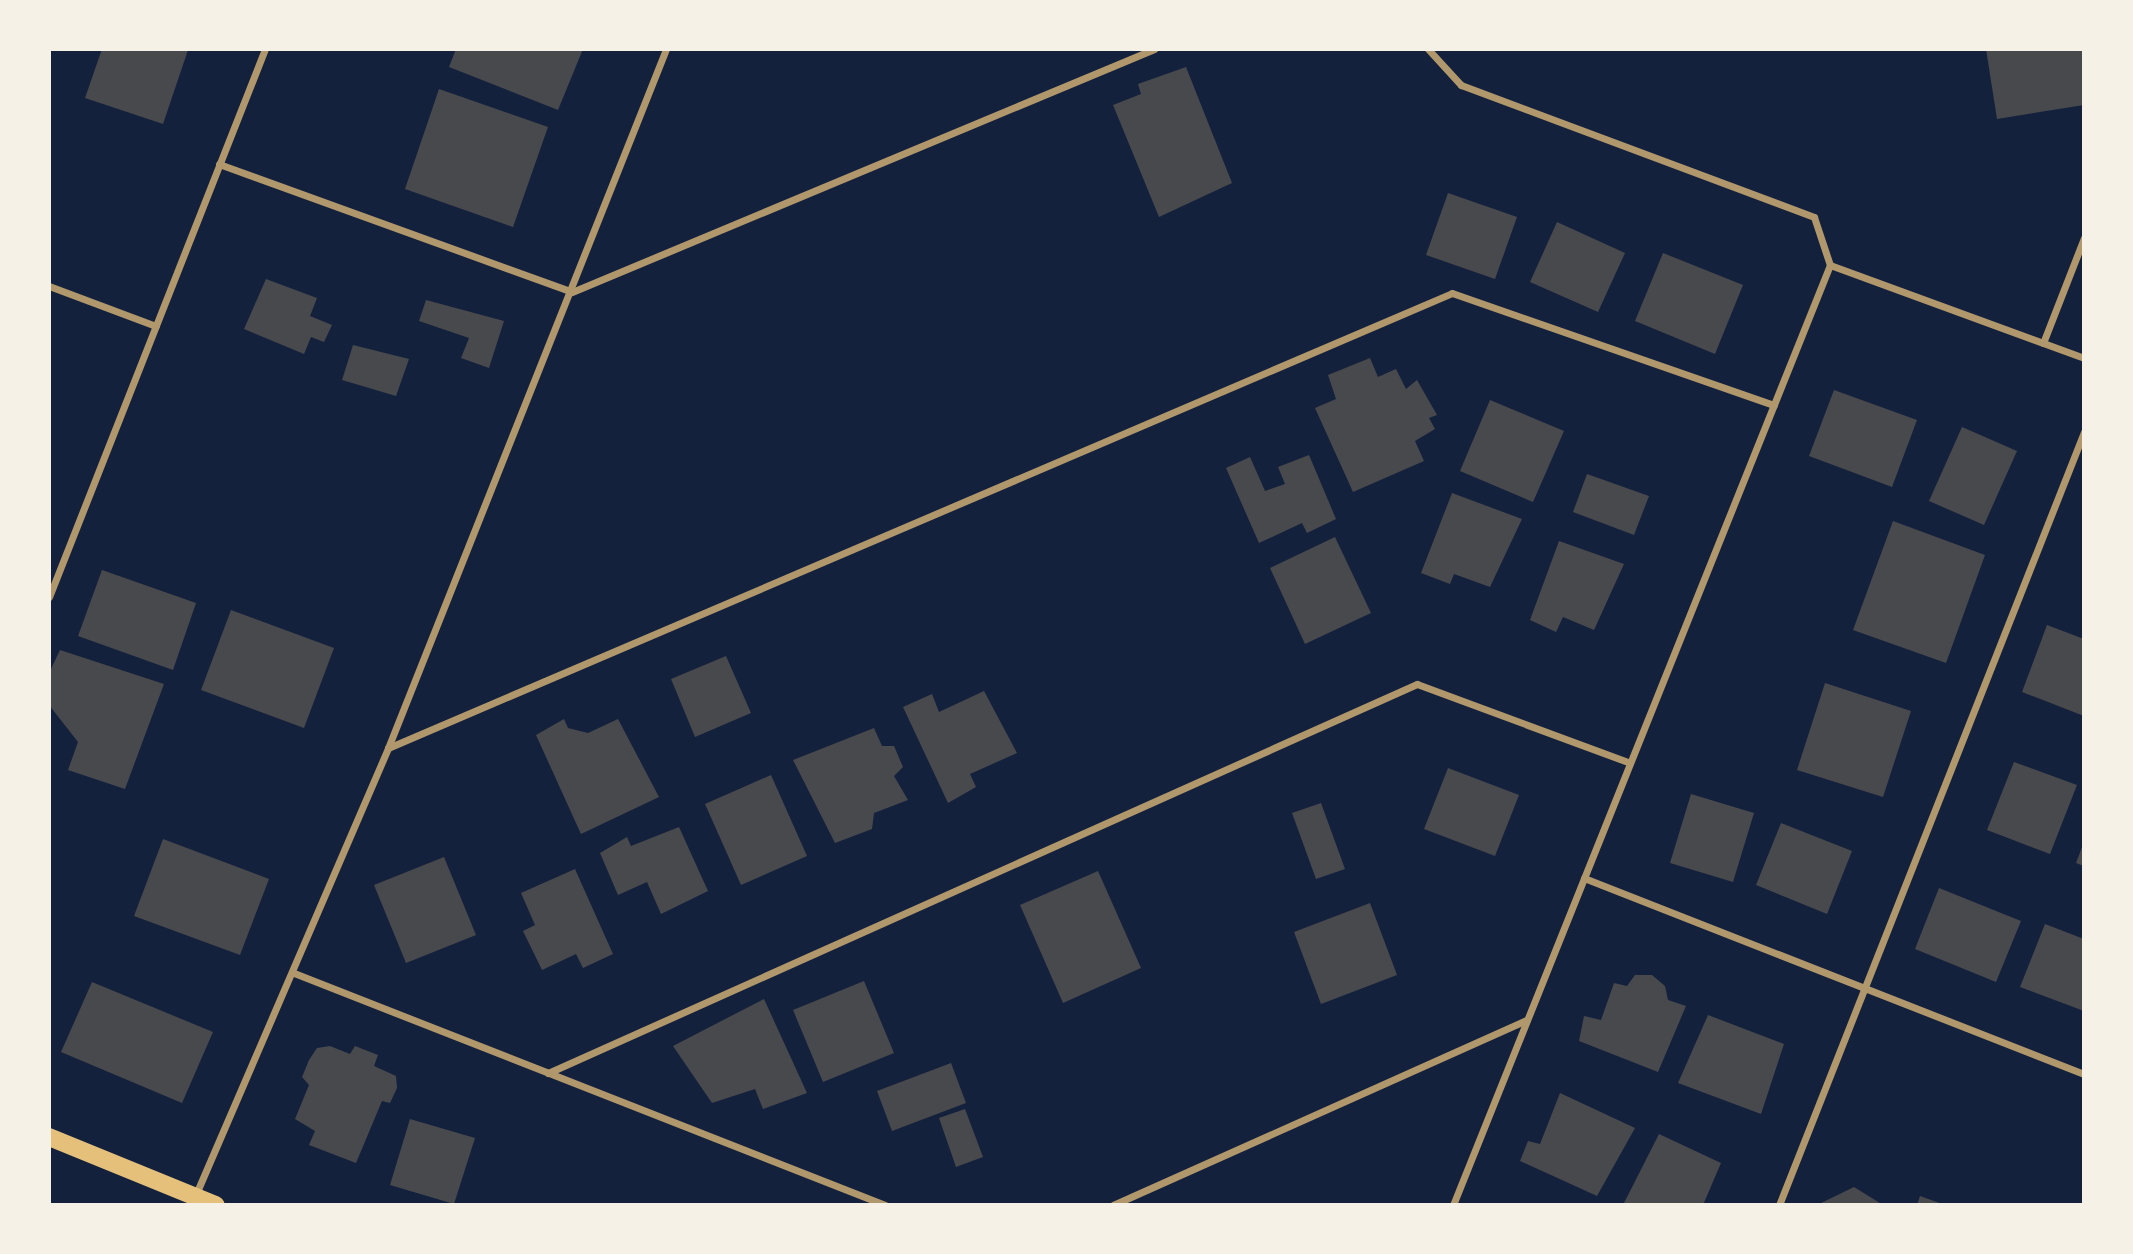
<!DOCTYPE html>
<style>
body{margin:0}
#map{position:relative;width:2133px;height:1254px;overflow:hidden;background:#14213d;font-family:Bitter,serif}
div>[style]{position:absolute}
.building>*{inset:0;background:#48494c}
.minor>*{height:7px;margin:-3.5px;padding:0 3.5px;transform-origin:3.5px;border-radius:3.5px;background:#b1986c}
.primary>*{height:18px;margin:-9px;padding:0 9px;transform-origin:9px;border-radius:9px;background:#e5c07b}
span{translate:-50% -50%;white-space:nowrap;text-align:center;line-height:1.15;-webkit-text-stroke:5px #f6f1e7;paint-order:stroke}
.frame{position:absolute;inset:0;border:51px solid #f6f1e7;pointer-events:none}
</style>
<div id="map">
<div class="building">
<div style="clip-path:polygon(102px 49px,188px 50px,163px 124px,85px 98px)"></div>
<div style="clip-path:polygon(456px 49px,583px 49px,558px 110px,449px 67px)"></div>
<div style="clip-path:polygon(1986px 49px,2082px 49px,2084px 105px,1997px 119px)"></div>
<div style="clip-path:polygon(1186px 67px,1232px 183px,1159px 217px,1113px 105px,1141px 94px,1138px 84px)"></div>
<div style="clip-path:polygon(439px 89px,548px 127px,513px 227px,405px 189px)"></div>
<div style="clip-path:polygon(1448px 193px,1517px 217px,1495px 279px,1426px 255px)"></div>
<div style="clip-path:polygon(1557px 222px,1625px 253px,1598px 312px,1530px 282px)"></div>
<div style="clip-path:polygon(1663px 253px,1743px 285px,1715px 354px,1635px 321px)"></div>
<div style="clip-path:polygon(266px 279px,317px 298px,310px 316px,332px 325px,324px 342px,311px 337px,304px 354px,244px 329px)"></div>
<div style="clip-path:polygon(426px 300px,504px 321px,489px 368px,461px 358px,469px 338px,419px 321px)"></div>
<div style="clip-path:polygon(353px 345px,409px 359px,396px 396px,342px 380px)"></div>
<div style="clip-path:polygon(1370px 358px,1378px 377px,1396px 369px,1406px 389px,1417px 380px,1437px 415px,1429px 418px,1435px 429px,1415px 441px,1424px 461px,1353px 492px,1315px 408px,1336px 399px,1328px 375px)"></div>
<div style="clip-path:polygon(1834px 390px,1917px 420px,1892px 487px,1809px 456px)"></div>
<div style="clip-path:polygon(1490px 400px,1564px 431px,1533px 502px,1460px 471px)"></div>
<div style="clip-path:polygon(1962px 427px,2017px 451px,1984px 525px,1929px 501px)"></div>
<div style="clip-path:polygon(1309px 455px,1336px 519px,1307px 533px,1302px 523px,1259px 543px,1226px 468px,1250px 457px,1265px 491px,1285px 484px,1278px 467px)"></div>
<div style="clip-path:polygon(1587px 474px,1649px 496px,1634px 535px,1573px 512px)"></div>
<div style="clip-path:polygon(1452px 493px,1522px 519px,1490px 587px,1454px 574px,1450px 584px,1421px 573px)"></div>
<div style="clip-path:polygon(1893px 521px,1985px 555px,1946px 663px,1853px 630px)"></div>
<div style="clip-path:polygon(1335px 537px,1371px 613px,1305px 644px,1270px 568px)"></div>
<div style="clip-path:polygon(1559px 541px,1624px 564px,1594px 630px,1563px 617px,1556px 632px,1530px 620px)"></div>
<div style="clip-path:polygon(102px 570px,196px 603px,173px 670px,78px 636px)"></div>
<div style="clip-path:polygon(231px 610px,334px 648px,304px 728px,201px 690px)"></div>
<div style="clip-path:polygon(2047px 625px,2084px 639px,2084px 716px,2022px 692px)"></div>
<div style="clip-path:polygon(60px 650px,164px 684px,125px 789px,68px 770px,78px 742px,49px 705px,49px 673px)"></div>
<div style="clip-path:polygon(726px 656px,751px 713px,695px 737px,671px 679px)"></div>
<div style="clip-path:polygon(1825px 683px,1911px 711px,1883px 797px,1797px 770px)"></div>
<div style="clip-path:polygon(984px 691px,1017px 753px,970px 774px,976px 787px,948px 803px,903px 707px,932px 694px,939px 712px)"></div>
<div style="clip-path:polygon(564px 719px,568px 728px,588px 733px,618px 719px,659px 797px,581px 834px,536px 735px)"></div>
<div style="clip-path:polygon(874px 728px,882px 746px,894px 746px,903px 767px,894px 776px,908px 800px,874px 813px,872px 829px,835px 843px,793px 760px)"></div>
<div style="clip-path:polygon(2014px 762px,2077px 785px,2050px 854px,1987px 830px)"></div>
<div style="clip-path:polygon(1448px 768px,1519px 795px,1495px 856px,1424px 829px)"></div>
<div style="clip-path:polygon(771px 775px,807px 856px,741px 885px,705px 804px)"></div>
<div style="clip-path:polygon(1691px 794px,1754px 813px,1733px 882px,1670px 863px)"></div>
<div style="clip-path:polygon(1321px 803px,1345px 869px,1316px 879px,1292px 813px)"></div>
<div style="clip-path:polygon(1781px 823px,1852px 851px,1827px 914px,1756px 885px)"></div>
<div style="clip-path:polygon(679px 827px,708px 891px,661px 914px,647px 882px,618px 895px,600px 853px,627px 837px,631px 846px)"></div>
<div style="clip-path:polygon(163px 839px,269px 879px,240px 955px,134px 916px)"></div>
<div style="clip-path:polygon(2084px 842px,2084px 866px,2076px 863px)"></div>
<div style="clip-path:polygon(444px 857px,476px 935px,406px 963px,374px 885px)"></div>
<div style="clip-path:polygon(575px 869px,613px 954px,583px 968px,576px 954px,542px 970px,523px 931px,535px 925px,521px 893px)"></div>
<div style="clip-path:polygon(1098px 871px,1141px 968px,1063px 1003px,1020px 905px)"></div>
<div style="clip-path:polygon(1939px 888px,2021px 921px,1996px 982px,1915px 949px)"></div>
<div style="clip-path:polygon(1370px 903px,1397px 975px,1321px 1004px,1294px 932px)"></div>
<div style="clip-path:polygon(2045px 924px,2084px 939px,2084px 1011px,2020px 987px)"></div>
<div style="clip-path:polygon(1635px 975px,1652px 975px,1665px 986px,1668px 1000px,1686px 1006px,1658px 1072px,1579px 1041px,1584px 1016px,1601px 1020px,1614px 983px,1627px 986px)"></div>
<div style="clip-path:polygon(864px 981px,894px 1053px,823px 1082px,793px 1010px)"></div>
<div style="clip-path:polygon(92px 982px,213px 1032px,182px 1103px,61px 1052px)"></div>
<div style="clip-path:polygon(764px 999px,807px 1093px,763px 1109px,755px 1089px,712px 1103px,673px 1046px)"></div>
<div style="clip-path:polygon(1708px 1015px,1784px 1044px,1761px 1114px,1678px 1083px)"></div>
<div style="clip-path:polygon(330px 1046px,350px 1054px,355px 1046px,378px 1055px,374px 1066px,396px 1076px,397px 1088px,390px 1103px,382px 1101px,356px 1163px,309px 1145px,315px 1131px,295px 1119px,309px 1085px,302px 1077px,309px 1060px,317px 1048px)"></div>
<div style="clip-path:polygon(951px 1063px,966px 1103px,892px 1131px,877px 1091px)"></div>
<div style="clip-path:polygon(1560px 1093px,1635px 1128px,1597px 1196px,1520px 1161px,1528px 1141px,1540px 1144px)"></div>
<div style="clip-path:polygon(965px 1109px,983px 1157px,956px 1167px,939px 1118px)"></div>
<div style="clip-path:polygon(410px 1119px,475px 1138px,454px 1204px,390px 1185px)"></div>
<div style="clip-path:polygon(1659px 1134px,1721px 1163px,1703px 1205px,1623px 1205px)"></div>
<div style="clip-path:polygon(1854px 1187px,1883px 1205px,1817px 1205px)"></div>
<div style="clip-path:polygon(1920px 1196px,1945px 1205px,1917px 1205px)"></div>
</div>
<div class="minor">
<div style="left:1428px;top:49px;width:49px;rotate:47.5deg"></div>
<div style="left:1461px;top:85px;width:377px;rotate:20.5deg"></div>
<div style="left:1814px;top:217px;width:51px;rotate:71.6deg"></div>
<div style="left:1830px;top:265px;width:270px;rotate:20.1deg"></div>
<div style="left:219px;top:164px;width:375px;rotate:19.9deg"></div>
<div style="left:572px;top:292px;width:631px;rotate:-22.66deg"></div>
<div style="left:49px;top:286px;width:114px;rotate:20.5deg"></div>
<div style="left:2043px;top:343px;width:113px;rotate:-68.7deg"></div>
<div style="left:49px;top:597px;width:589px;rotate:-68.49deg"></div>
<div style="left:388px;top:748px;width:1157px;rotate:-23.15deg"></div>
<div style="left:1452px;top:293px;width:341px;rotate:19.2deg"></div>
<div style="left:1584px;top:878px;width:537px;rotate:21.41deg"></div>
<div style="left:294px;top:973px;width:635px;rotate:21.43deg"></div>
<div style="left:548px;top:1073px;width:952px;rotate:-24.12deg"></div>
<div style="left:1417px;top:684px;width:227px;rotate:20.3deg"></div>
<div style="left:196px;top:1194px;width:486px;rotate:-66.7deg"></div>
<div style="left:388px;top:748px;width:752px;rotate:-68.31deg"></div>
<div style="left:1113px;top:1205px;width:453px;rotate:-24.1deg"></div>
<div style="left:1453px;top:1205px;width:1013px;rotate:-68.15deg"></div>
<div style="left:1779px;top:1205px;width:831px;rotate:-68.47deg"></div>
</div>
<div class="primary">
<div style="left:49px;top:1137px;width:180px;rotate:22.2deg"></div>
</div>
<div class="frame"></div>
</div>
